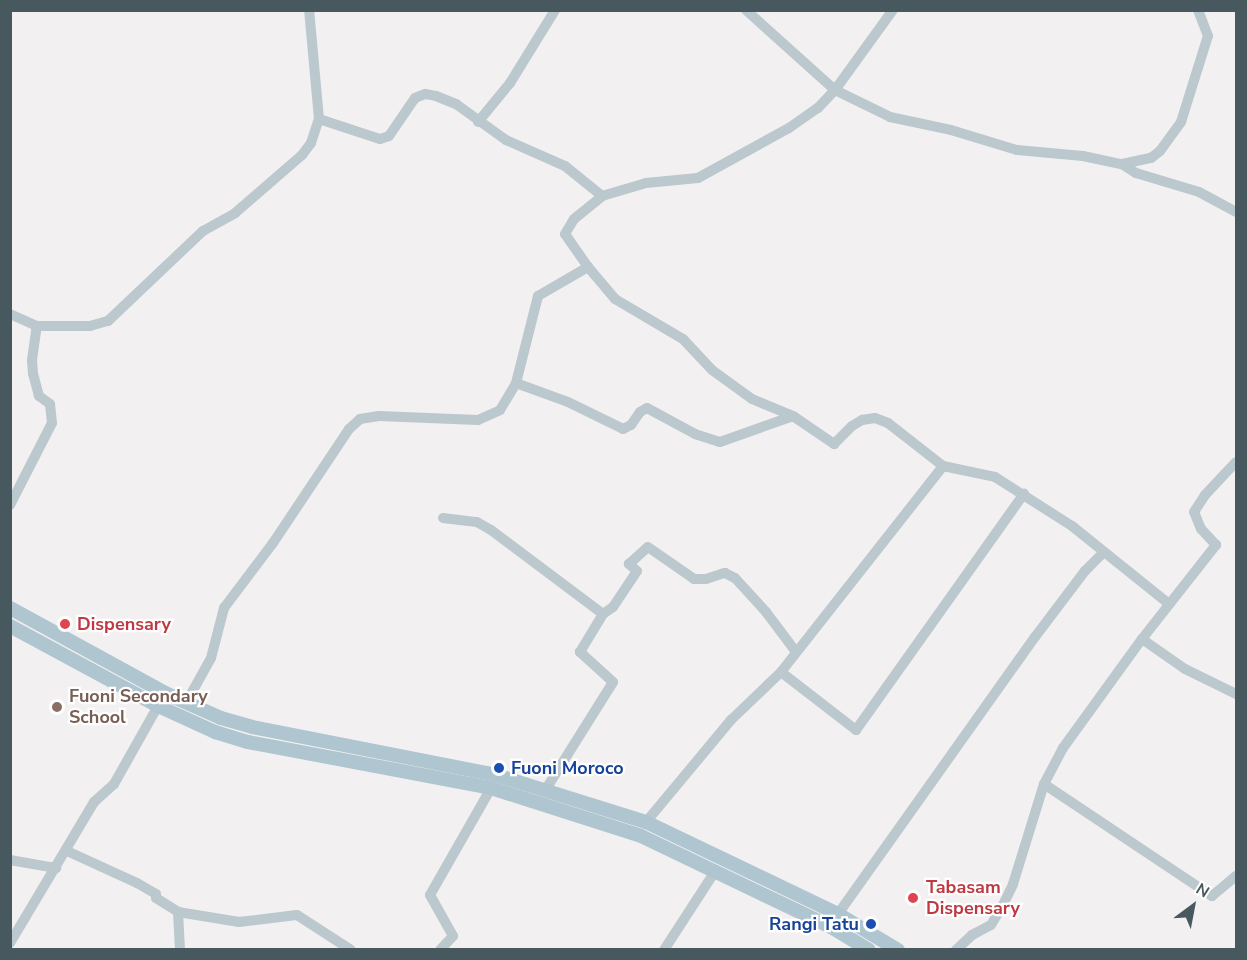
<!DOCTYPE html>
<style>
body{margin:0}
#map{position:relative;width:1247px;height:960px;overflow:hidden;background:#f3f0f1;font-family:"Nunito Sans",sans-serif}
div>[style]{position:absolute}
.minor>*{height:10px;margin:-5px;padding:0 5px;transform-origin:5px;border-radius:5px;background:#bbc8cd}
.major>*{height:14px;margin:-7px;padding:0 7px;transform-origin:7px;border-radius:7px;background:#afc6d0}
.dots>*{width:16px;height:16px;translate:-50% -50%;box-sizing:border-box;border:3px solid #fff;border-radius:50%}
span{translate:-50% -50%;white-space:nowrap;text-align:center;line-height:1.15;-webkit-text-stroke:4.5px #fff;paint-order:stroke}
.health-label{font-size:18px;color:#be3a42;font-weight:700}
.left{translate:0 -50%;text-align:left}
.education-label{font-size:18px;color:#785e54;font-weight:700}
.transit-label{font-size:18px;color:#164399;font-weight:700}
.right{translate:-100% -50%;text-align:right}
.frame{position:absolute;inset:0;border:12px solid #47585f;pointer-events:none}
.north{position:absolute;left:1163px;top:876px;width:60px;height:60px;-webkit-text-stroke:4px #fff;paint-order:stroke;rotate:32deg;font-size:16px;font-weight:700;line-height:24px;text-align:center;color:#47585f}
.north::after{content:'';display:block;margin:auto;width:21px;height:27px;background:#47585f;clip-path:polygon(50% 0,100% 100%,50% 72%,0 100%)}
</style>
<div id="map">
<div class="minor">
<div style="left:746px;top:10px;width:120px;rotate:42deg"></div>
<div style="left:835px;top:90px;width:61px;rotate:26.1deg"></div>
<div style="left:890px;top:117px;width:62px;rotate:12deg"></div>
<div style="left:951px;top:130px;width:69px;rotate:16.9deg"></div>
<div style="left:1017px;top:150px;width:66px;rotate:5.2deg"></div>
<div style="left:1083px;top:156px;width:40px;rotate:12deg"></div>
<div style="left:1122px;top:164px;width:17px;rotate:33deg"></div>
<div style="left:1136px;top:173px;width:66px;rotate:16.8deg"></div>
<div style="left:1199px;top:192px;width:42px;rotate:28.4deg"></div>
<div style="left:319px;top:119px;width:64px;rotate:18.2deg"></div>
<div style="left:380px;top:139px;width:9px;rotate:-18deg"></div>
<div style="left:389px;top:136px;width:46px;rotate:-55.6deg"></div>
<div style="left:415px;top:98px;width:11px;rotate:-22deg"></div>
<div style="left:425px;top:94px;width:11px;rotate:10deg"></div>
<div style="left:436px;top:96px;width:22px;rotate:22deg"></div>
<div style="left:456px;top:104px;width:62px;rotate:35.8deg"></div>
<div style="left:506px;top:140px;width:64px;rotate:23.8deg"></div>
<div style="left:565px;top:166px;width:48px;rotate:39deg"></div>
<div style="left:478px;top:122px;width:50px;rotate:-50.6deg"></div>
<div style="left:510px;top:83px;width:86px;rotate:-58.3deg"></div>
<div style="left:1122px;top:164px;width:30px;rotate:-12deg"></div>
<div style="left:1151px;top:158px;width:11px;rotate:-38deg"></div>
<div style="left:1160px;top:151px;width:36px;rotate:-54deg"></div>
<div style="left:1181px;top:122px;width:90px;rotate:-72.6deg"></div>
<div style="left:1208px;top:36px;width:28px;rotate:-111deg"></div>
<div style="left:588px;top:267px;width:42px;rotate:49.8deg"></div>
<div style="left:615px;top:299px;width:79px;rotate:30.5deg"></div>
<div style="left:683px;top:339px;width:42px;rotate:46.9deg"></div>
<div style="left:712px;top:370px;width:49px;rotate:35.9deg"></div>
<div style="left:752px;top:399px;width:44px;rotate:22.5deg"></div>
<div style="left:10px;top:314px;width:30px;rotate:24deg"></div>
<div style="left:37px;top:326px;width:53px"></div>
<div style="left:90px;top:326px;width:19px;rotate:-16deg"></div>
<div style="left:108px;top:321px;width:131px;rotate:-43.5deg"></div>
<div style="left:203px;top:231px;width:37px;rotate:-29deg"></div>
<div style="left:235px;top:213px;width:89px;rotate:-40.9deg"></div>
<div style="left:302px;top:155px;width:15px;rotate:-53deg"></div>
<div style="left:311px;top:143px;width:25px;rotate:-72deg"></div>
<div style="left:319px;top:119px;width:109px;rotate:-95.2deg"></div>
<div style="left:516px;top:383px;width:55px;rotate:20.1deg"></div>
<div style="left:568px;top:402px;width:61px;rotate:26.1deg"></div>
<div style="left:623px;top:429px;width:9px;rotate:-27deg"></div>
<div style="left:631px;top:425px;width:16px;rotate:-55deg"></div>
<div style="left:640px;top:412px;width:8px;rotate:-30deg"></div>
<div style="left:647px;top:408px;width:55px;rotate:28.4deg"></div>
<div style="left:695px;top:434px;width:26px;rotate:18deg"></div>
<div style="left:720px;top:442px;width:77px;rotate:-19.6deg"></div>
<div style="left:793px;top:416px;width:50px;rotate:34.3deg"></div>
<div style="left:834px;top:444px;width:25px;rotate:-45deg"></div>
<div style="left:852px;top:426px;width:12px;rotate:-31deg"></div>
<div style="left:862px;top:420px;width:13px;rotate:-9deg"></div>
<div style="left:875px;top:418px;width:14px;rotate:21deg"></div>
<div style="left:888px;top:423px;width:70px;rotate:38deg"></div>
<div style="left:10px;top:505px;width:92px;rotate:-62.9deg"></div>
<div style="left:52px;top:423px;width:19px;rotate:-96deg"></div>
<div style="left:50px;top:404px;width:14px;rotate:-144deg"></div>
<div style="left:39px;top:396px;width:23px;rotate:-105deg"></div>
<div style="left:33px;top:374px;width:14px;rotate:-94deg"></div>
<div style="left:32px;top:360px;width:34px;rotate:-82deg"></div>
<div style="left:443px;top:518px;width:34px;rotate:7deg"></div>
<div style="left:477px;top:522px;width:16px;rotate:30deg"></div>
<div style="left:491px;top:530px;width:140px;rotate:36.9deg"></div>
<div style="left:603px;top:614px;width:12px;rotate:-35deg"></div>
<div style="left:613px;top:607px;width:43px;rotate:-56.3deg"></div>
<div style="left:637px;top:571px;width:11px;rotate:-139deg"></div>
<div style="left:629px;top:564px;width:25px;rotate:-42deg"></div>
<div style="left:648px;top:547px;width:56px;rotate:34.8deg"></div>
<div style="left:694px;top:579px;width:12px"></div>
<div style="left:706px;top:579px;width:20px;rotate:-18deg"></div>
<div style="left:725px;top:573px;width:11px;rotate:27deg"></div>
<div style="left:735px;top:578px;width:46px;rotate:47.6deg"></div>
<div style="left:766px;top:612px;width:50px;rotate:53.1deg"></div>
<div style="left:1142px;top:639px;width:52px;rotate:34.9deg"></div>
<div style="left:1185px;top:669px;width:57px;rotate:26.1deg"></div>
<div style="left:781px;top:672px;width:95px;rotate:37.7deg"></div>
<div style="left:856px;top:730px;width:290px;rotate:-54.6deg"></div>
<div style="left:186px;top:703px;width:51px;rotate:-60.9deg"></div>
<div style="left:211px;top:658px;width:52px;rotate:-75.4deg"></div>
<div style="left:224px;top:608px;width:81px;rotate:-53deg"></div>
<div style="left:273px;top:543px;width:137px;rotate:-56.3deg"></div>
<div style="left:349px;top:429px;width:15px;rotate:-42deg"></div>
<div style="left:360px;top:419px;width:19px;rotate:-9deg"></div>
<div style="left:379px;top:416px;width:99px;rotate:2.3deg"></div>
<div style="left:478px;top:420px;width:24px;rotate:-24deg"></div>
<div style="left:500px;top:410px;width:31px;rotate:-59deg"></div>
<div style="left:516px;top:383px;width:90px;rotate:-75.8deg"></div>
<div style="left:538px;top:296px;width:58px;rotate:-30.1deg"></div>
<div style="left:588px;top:267px;width:40px;rotate:-124.9deg"></div>
<div style="left:565px;top:234px;width:17px;rotate:-59deg"></div>
<div style="left:574px;top:219px;width:36px;rotate:-39deg"></div>
<div style="left:602px;top:196px;width:46px;rotate:-16.5deg"></div>
<div style="left:646px;top:183px;width:52px;rotate:-5.5deg"></div>
<div style="left:698px;top:178px;width:104px;rotate:-28.8deg"></div>
<div style="left:789px;top:128px;width:35px;rotate:-35deg"></div>
<div style="left:818px;top:108px;width:25px;rotate:-47deg"></div>
<div style="left:835px;top:90px;width:99px;rotate:-54.1deg"></div>
<div style="left:1044px;top:784px;width:202px;rotate:33.7deg"></div>
<div style="left:1212px;top:896px;width:31px;rotate:-40deg"></div>
<div style="left:546px;top:789px;width:126px;rotate:-57.9deg"></div>
<div style="left:613px;top:682px;width:45px;rotate:-137.7deg"></div>
<div style="left:580px;top:652px;width:44px;rotate:-58.8deg"></div>
<div style="left:646px;top:822px;width:133px;rotate:-50.2deg"></div>
<div style="left:731px;top:720px;width:69px;rotate:-43.8deg"></div>
<div style="left:781px;top:672px;width:262px;rotate:-51.8deg"></div>
<div style="left:943px;top:466px;width:53px;rotate:11.9deg"></div>
<div style="left:995px;top:477px;width:91px;rotate:32.5deg"></div>
<div style="left:1072px;top:526px;width:124px;rotate:38.8deg"></div>
<div style="left:67px;top:851px;width:77px;rotate:24.6deg"></div>
<div style="left:137px;top:883px;width:22px;rotate:30deg"></div>
<div style="left:156px;top:894px;width:4px;rotate:90deg"></div>
<div style="left:156px;top:898px;width:26px;rotate:32deg"></div>
<div style="left:178px;top:912px;width:62px;rotate:9.3deg"></div>
<div style="left:239px;top:922px;width:58px;rotate:-6.9deg"></div>
<div style="left:297px;top:915px;width:64px;rotate:32.9deg"></div>
<div style="left:10px;top:860px;width:47px;rotate:9.9deg"></div>
<div style="left:178px;top:912px;width:38px;rotate:87deg"></div>
<div style="left:838px;top:914px;width:340px;rotate:-54.6deg"></div>
<div style="left:1035px;top:637px;width:83px;rotate:-52.9deg"></div>
<div style="left:1085px;top:571px;width:25px;rotate:-45deg"></div>
<div style="left:10px;top:943px;width:164px;rotate:-59.2deg"></div>
<div style="left:94px;top:802px;width:27px;rotate:-42deg"></div>
<div style="left:114px;top:784px;width:90px;rotate:-60.6deg"></div>
<div style="left:440px;top:950px;width:19px;rotate:-47deg"></div>
<div style="left:453px;top:936px;width:47px;rotate:-119.3deg"></div>
<div style="left:430px;top:895px;width:123px;rotate:-60.3deg"></div>
<div style="left:664px;top:950px;width:95px;rotate:-57deg"></div>
<div style="left:956px;top:950px;width:22px;rotate:-43deg"></div>
<div style="left:972px;top:935px;width:21px;rotate:-28deg"></div>
<div style="left:991px;top:925px;width:21px;rotate:-59deg"></div>
<div style="left:1002px;top:907px;width:25px;rotate:-64deg"></div>
<div style="left:1013px;top:884px;width:105px;rotate:-72.8deg"></div>
<div style="left:1044px;top:784px;width:41px;rotate:-62.2deg"></div>
<div style="left:1063px;top:748px;width:135px;rotate:-54.1deg"></div>
<div style="left:1142px;top:639px;width:120px;rotate:-51.8deg"></div>
<div style="left:1216px;top:545px;width:22px;rotate:-133deg"></div>
<div style="left:1201px;top:529px;width:18px;rotate:-112deg"></div>
<div style="left:1194px;top:512px;width:20px;rotate:-57deg"></div>
<div style="left:1205px;top:495px;width:45px;rotate:-46.8deg"></div>
</div>
<div class="major">
<div style="left:10px;top:608px;width:177px;rotate:28.7deg"></div>
<div style="left:165px;top:693px;width:61px;rotate:24.1deg"></div>
<div style="left:221px;top:718px;width:32px;rotate:16deg"></div>
<div style="left:252px;top:727px;width:249px;rotate:11.1deg"></div>
<div style="left:496px;top:775px;width:157px;rotate:17.4deg"></div>
<div style="left:646px;top:822px;width:213px;rotate:25.6deg"></div>
<div style="left:838px;top:914px;width:70px;rotate:31deg"></div>
<div style="left:10px;top:626px;width:168px;rotate:28.4deg"></div>
<div style="left:158px;top:706px;width:63px;rotate:24.5deg"></div>
<div style="left:215px;top:732px;width:34px;rotate:17deg"></div>
<div style="left:248px;top:742px;width:247px;rotate:10.7deg"></div>
<div style="left:491px;top:788px;width:157px;rotate:17.7deg"></div>
<div style="left:641px;top:836px;width:211px;rotate:25.6deg"></div>
<div style="left:831px;top:927px;width:44px;rotate:31.2deg"></div>
</div>
<div class="dots">
<div style="left:65px;top:624px;background:#e0444e"></div>
<div style="left:57px;top:707px;background:#8d6e63"></div>
<div style="left:499px;top:768px;background:#1a4fb4"></div>
<div style="left:913px;top:898px;background:#e0444e"></div>
<div style="left:871px;top:924px;background:#1a4fb4"></div>
</div>
<div class="health-label">
<span class="left" style="left:77px;top:624px">Dispensary</span>
<span class="left" style="left:926px;top:898px">Tabasam<br>Dispensary</span>
</div>
<div class="education-label">
<span class="left" style="left:69px;top:707px">Fuoni Secondary<br>School</span>
</div>
<div class="transit-label">
<span class="left" style="left:511px;top:768px">Fuoni Moroco</span>
<span class="right" style="left:859px;top:924px">Rangi Tatu</span>
</div>
<div class="frame"></div>
<div class="north">N</div>
</div>
